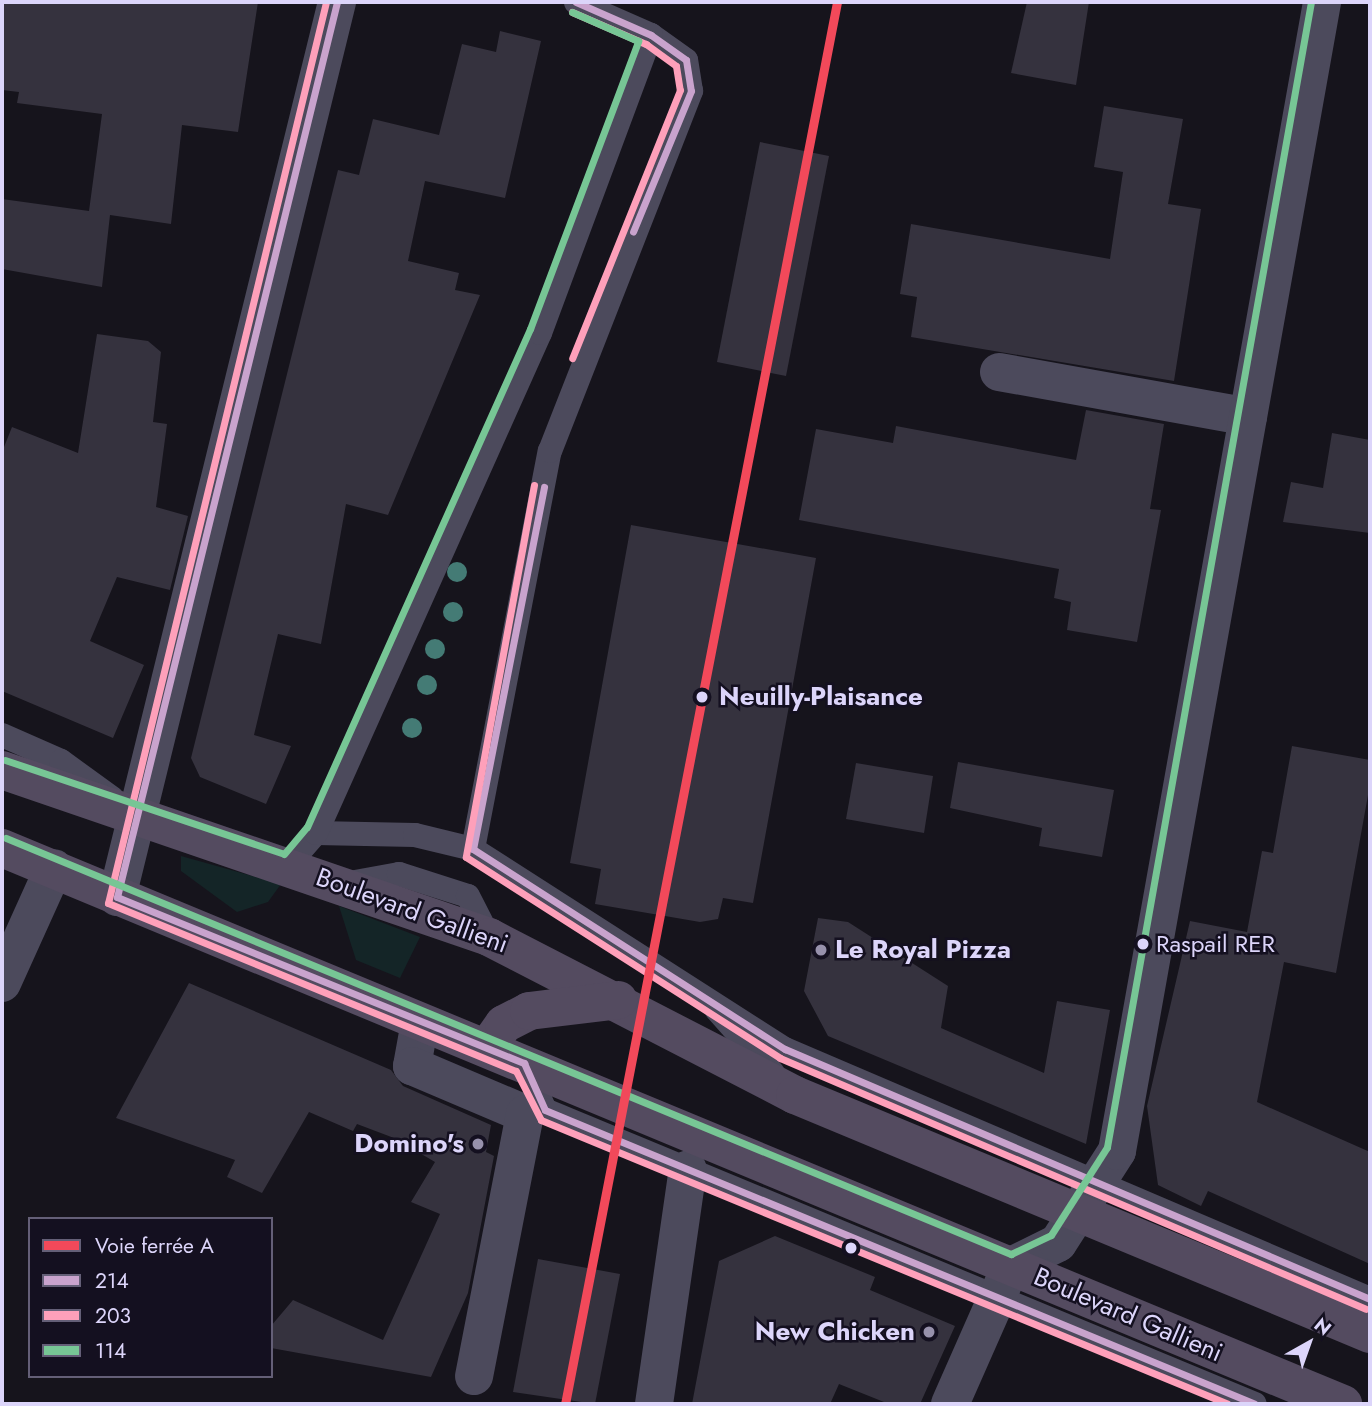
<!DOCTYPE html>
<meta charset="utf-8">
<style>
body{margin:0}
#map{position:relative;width:1372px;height:1406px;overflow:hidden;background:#16141c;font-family:Jost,sans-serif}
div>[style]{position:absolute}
.green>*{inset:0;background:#142527}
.building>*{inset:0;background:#35323e}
.lane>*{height:24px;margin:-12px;padding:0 12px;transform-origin:12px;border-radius:12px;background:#4c4a5c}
.street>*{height:38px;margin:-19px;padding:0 19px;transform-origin:19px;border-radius:19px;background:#4c4a5c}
.primary>*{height:38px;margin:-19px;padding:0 19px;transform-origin:19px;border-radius:19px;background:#544b60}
.bus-1>*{height:7px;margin:-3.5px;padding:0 3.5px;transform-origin:3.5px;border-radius:3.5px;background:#c9a3cd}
.bus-2>*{height:7px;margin:-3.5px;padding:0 3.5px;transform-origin:3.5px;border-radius:3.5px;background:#fea0ba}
.bus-3>*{height:7px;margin:-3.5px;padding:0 3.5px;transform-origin:3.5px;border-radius:3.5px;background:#77c695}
.rail-1>*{height:9px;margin:-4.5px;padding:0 4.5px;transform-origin:4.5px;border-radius:4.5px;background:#f2495a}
.trees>*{width:20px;height:20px;margin:-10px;border-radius:50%;background:#447b75}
.dots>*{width:19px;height:19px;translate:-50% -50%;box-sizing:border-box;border:4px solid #141020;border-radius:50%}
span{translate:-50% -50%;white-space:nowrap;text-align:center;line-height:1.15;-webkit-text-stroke:5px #141020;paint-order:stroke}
.bus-label{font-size:24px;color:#dcd5fa}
.left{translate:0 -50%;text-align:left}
.stop-label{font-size:26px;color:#dcd5fa;font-weight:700}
.street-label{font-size:26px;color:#dcd5fa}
.poi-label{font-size:26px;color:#dcd5fa;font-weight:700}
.right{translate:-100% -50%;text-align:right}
.frame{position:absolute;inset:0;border:4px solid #dcd5fa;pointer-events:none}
.legend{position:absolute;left:28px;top:1217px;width:245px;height:161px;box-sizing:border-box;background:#141020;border:2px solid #645f77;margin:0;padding:9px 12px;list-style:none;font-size:21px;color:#dcd5fa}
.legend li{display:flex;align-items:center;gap:14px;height:35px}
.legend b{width:35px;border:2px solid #645f77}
.north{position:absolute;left:1274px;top:1308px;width:70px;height:70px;-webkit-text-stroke:5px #141020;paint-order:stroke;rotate:40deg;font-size:19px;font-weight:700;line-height:28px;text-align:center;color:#dcd5fa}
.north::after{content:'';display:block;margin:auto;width:24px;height:32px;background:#dcd5fa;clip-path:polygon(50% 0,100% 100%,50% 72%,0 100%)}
</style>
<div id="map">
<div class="green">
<div style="clip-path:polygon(181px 856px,281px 884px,268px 902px,237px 912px,181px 871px)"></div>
<div style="clip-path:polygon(339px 906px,420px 937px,400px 978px,356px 960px)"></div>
</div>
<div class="building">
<div style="clip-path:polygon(2px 2px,258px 2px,238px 132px,182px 125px,171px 224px,110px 215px,102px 287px,2px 269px,2px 199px,89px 211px,102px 114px,17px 103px,19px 92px,2px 90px)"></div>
<div style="clip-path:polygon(1027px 2px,1089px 2px,1076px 85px,1011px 73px)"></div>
<div style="clip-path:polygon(500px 31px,541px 41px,505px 198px,425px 181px,408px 261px,459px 273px,455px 290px,480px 295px,388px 515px,346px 504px,321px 644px,278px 634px,254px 735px,291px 746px,266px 804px,200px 777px,191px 758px,338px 170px,359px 175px,373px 119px,439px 135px,462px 44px,496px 52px)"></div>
<div style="clip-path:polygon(1104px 106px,1183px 119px,1168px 204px,1201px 209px,1174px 381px,911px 337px,917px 297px,900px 294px,911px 224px,1110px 259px,1123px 172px,1094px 167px)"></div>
<div style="clip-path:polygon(760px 142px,829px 156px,786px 376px,717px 362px)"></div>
<div style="clip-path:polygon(97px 334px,148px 341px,161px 352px,153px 422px,167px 424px,156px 507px,188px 516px,170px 590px,117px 577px,90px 641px,144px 665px,113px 738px,2px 691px,2px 452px,12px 427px,78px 453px)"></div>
<div style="clip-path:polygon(1086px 410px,1164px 424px,1150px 509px,1161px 510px,1137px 642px,1067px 630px,1071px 602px,1054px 598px,1059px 569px,799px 520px,816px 429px,893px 443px,896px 426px,1076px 460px)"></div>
<div style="clip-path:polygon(1332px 433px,1370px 440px,1370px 533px,1283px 522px,1291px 482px,1323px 488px)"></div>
<div style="clip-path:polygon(631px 525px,816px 558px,753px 903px,723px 898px,718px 919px,700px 922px,595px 904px,601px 869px,570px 863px)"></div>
<div style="clip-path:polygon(1292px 746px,1370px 760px,1370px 784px,1336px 973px,1284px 962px,1257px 1102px,1370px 1152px,1370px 1264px,1208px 1191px,1201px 1206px,1158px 1185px,1147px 1106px,1190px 921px,1247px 932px,1262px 851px,1273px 853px)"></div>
<div style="clip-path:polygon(958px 762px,1114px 790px,1102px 857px,1039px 846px,1042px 828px,950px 808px)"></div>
<div style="clip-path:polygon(856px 763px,933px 776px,924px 833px,846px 819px)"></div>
<div style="clip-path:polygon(818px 918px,848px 922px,948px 986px,941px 1028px,1044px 1073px,1057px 1001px,1110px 1010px,1086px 1144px,828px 1036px,804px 991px)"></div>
<div style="clip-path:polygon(189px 983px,391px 1070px,403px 1086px,491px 1125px,486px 1152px,494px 1156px,468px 1293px,431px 1377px,271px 1348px,271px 1326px,293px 1300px,383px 1340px,440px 1214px,411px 1202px,435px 1162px,394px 1138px,357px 1124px,353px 1131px,309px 1112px,262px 1193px,227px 1177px,235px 1160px,116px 1118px)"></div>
<div style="clip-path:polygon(775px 1236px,875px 1277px,870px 1290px,955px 1326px,920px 1404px,889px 1404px,839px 1384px,830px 1404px,692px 1404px,719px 1261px)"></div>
<div style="clip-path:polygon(538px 1259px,620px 1274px,595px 1404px,513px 1392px)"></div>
</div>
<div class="lane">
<div style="left:2px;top:735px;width:64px;rotate:23.8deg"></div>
<div style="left:61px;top:761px;width:63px;rotate:36deg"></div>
<div style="left:316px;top:833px;width:99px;rotate:1.2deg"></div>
<div style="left:415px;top:835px;width:60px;rotate:13.6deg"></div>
<div style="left:473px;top:849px;width:371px;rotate:32.7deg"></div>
<div style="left:785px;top:1049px;width:636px;rotate:23.14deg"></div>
<div style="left:473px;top:849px;width:405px;rotate:-79.1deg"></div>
<div style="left:550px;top:451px;width:387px;rotate:-68.6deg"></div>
<div style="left:691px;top:91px;width:31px;rotate:-99deg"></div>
<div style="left:686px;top:60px;width:43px;rotate:-144.5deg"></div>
<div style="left:651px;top:35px;width:82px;rotate:-156.3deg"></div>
<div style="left:287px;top:866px;width:44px;rotate:-48.7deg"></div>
<div style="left:316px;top:833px;width:548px;rotate:-65.87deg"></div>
<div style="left:540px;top:333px;width:318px;rotate:-69.6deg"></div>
<div style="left:344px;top:884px;width:56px;rotate:-10.3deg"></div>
<div style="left:399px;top:874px;width:72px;rotate:17.7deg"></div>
<div style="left:468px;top:896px;width:46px;rotate:62.9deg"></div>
<div style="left:716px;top:1009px;width:86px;rotate:48.3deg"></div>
<div style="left:524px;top:1063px;width:51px;rotate:65.9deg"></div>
<div style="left:545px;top:1110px;width:768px;rotate:22.49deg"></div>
</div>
<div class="street">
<div style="left:999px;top:372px;width:253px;rotate:10.2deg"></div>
<div style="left:117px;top:897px;width:922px;rotate:-76.19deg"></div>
<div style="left:2px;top:983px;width:126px;rotate:-65.7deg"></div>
<div style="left:420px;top:1022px;width:45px;rotate:100.3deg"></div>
<div style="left:412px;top:1066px;width:123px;rotate:23deg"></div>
<div style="left:525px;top:1114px;width:267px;rotate:101deg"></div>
<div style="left:654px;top:1404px;width:237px;rotate:-81.8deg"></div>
<div style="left:950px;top:1404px;width:151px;rotate:-66.2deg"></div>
<div style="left:1011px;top:1266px;width:52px;rotate:-26.1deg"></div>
<div style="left:1058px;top:1243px;width:109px;rotate:-57.3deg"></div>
<div style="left:1117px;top:1151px;width:1167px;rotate:-79.88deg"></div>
</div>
<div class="primary">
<div style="left:2px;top:770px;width:515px;rotate:18.93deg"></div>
<div style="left:489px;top:937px;width:344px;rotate:27.3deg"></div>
<div style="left:795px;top:1095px;width:623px;rotate:22.57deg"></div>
<div style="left:2px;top:848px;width:1452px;rotate:22.52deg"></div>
<div style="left:487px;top:1048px;width:29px;rotate:-55deg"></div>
<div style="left:504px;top:1024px;width:28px;rotate:-27deg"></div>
<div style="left:529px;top:1011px;width:90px;rotate:-7deg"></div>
</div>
<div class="bus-1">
<div style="left:576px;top:2px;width:82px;rotate:23.7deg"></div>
<div style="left:651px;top:35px;width:43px;rotate:35.5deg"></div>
<div style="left:686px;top:60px;width:31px;rotate:81deg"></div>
<div style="left:691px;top:91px;width:152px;rotate:112.4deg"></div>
<div style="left:473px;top:849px;width:371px;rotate:32.7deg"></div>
<div style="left:785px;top:1049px;width:636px;rotate:23.14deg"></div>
<div style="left:473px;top:849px;width:369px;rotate:-78.9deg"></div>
<div style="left:117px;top:897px;width:922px;rotate:-76.19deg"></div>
<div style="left:117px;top:897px;width:440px;rotate:22.2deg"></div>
<div style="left:524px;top:1063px;width:51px;rotate:65.9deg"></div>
<div style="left:545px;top:1110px;width:768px;rotate:22.49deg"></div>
</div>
<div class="bus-2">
<div style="left:326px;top:2px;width:927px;rotate:103.6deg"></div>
<div style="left:108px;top:903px;width:441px;rotate:22.4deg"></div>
<div style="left:516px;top:1071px;width:55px;rotate:63deg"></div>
<div style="left:541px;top:1120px;width:743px;rotate:22.46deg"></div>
<div style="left:572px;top:12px;width:81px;rotate:23.4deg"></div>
<div style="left:646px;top:44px;width:37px;rotate:36deg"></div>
<div style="left:676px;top:66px;width:24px;rotate:81deg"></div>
<div style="left:680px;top:90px;width:289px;rotate:111.9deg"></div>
<div style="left:534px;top:485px;width:378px;rotate:100.4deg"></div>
<div style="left:466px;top:857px;width:373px;rotate:32.6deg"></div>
<div style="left:780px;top:1058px;width:637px;rotate:23.19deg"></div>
</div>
<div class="bus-3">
<div style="left:5px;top:760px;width:294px;rotate:18.6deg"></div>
<div style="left:284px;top:854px;width:35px;rotate:-50deg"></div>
<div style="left:307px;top:827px;width:546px;rotate:-65.88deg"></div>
<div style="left:530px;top:329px;width:308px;rotate:-69.4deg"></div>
<div style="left:638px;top:41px;width:72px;rotate:-156.3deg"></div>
<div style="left:6px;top:838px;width:1088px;rotate:22.49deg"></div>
<div style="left:1011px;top:1254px;width:44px;rotate:-25.4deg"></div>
<div style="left:1051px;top:1235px;width:104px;rotate:-57.5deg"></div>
<div style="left:1107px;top:1147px;width:1163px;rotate:-79.9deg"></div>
</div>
<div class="rail-1">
<div style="left:565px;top:1404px;width:1428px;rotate:-79.02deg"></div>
</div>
<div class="trees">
<div style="left:457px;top:572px"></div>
<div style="left:453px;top:612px"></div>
<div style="left:435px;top:649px"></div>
<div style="left:427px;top:685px"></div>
<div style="left:412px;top:728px"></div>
</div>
<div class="dots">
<div style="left:702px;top:697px;background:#dcd5fa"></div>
<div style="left:1143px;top:944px;background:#dcd5fa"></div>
<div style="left:821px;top:950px;background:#9791ac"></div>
<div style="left:478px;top:1144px;background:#9791ac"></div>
<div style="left:851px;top:1248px;background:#dcd5fa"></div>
<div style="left:929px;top:1332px;background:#9791ac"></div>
</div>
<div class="bus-label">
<span class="left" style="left:1156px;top:944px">Raspail RER</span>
</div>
<div class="stop-label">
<span class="left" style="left:719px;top:697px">Neuilly-Plaisance</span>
</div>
<div class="street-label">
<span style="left:412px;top:911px;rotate:20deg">Boulevard Gallieni</span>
<span style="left:1128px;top:1315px;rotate:23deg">Boulevard Gallieni</span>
</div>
<div class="poi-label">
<span class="left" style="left:835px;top:950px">Le Royal Pizza</span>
<span class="right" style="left:464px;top:1144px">Domino's</span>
<span class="right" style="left:915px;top:1332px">New Chicken</span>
</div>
<div class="frame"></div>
<ul class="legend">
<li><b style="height:9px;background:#f2495a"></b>Voie ferrée A</li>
<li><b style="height:9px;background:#c9a3cd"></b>214</li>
<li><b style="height:9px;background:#fea0ba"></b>203</li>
<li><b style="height:9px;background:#77c695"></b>114</li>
</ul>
<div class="north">N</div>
</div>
